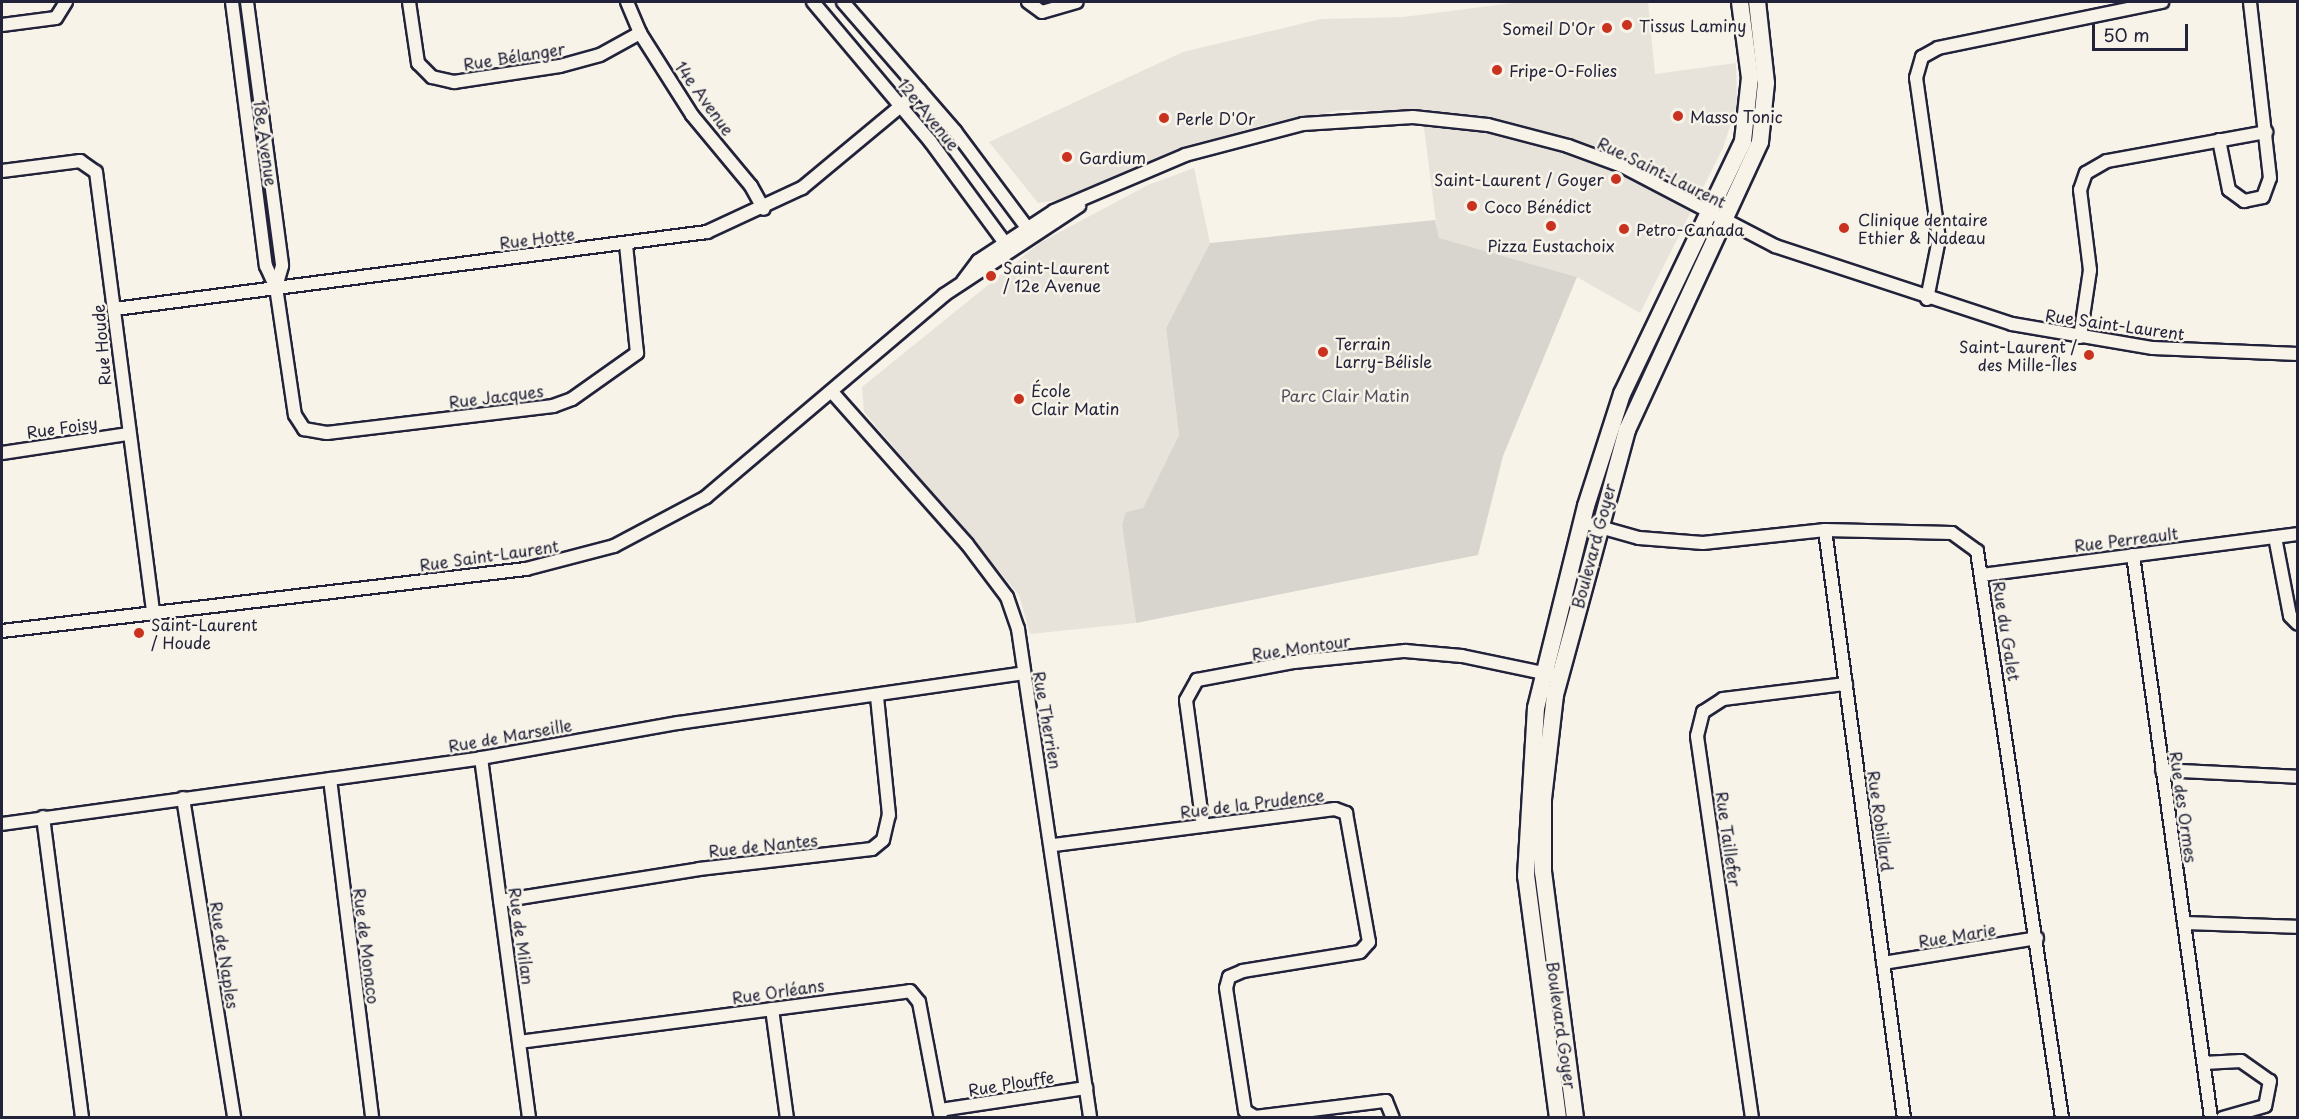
<!DOCTYPE html>
<meta charset="utf-8">
<style>
body{margin:0}
#map{position:relative;width:2299px;height:1119px;overflow:hidden;background:#f7f3e8;font-family:"Playpen Sans",sans-serif}
div>[style]{position:absolute}
.built>*{inset:0;background:#e7e3db}
.green>*{inset:0;background:#d8d5cf}
.roads{filter:drop-shadow(2px 0 #22223b) drop-shadow(-2px 0 #22223b) drop-shadow(0 2px #22223b) drop-shadow(0 -2px #22223b)}
.street>*{height:12px;margin:-6px;padding:0 6px;transform-origin:6px;border-radius:6px;background:#f7f3e8}
.secondary>*{height:16px;margin:-8px;padding:0 8px;transform-origin:8px;border-radius:8px;background:#f7f3e8}
.dots>*{width:16px;height:16px;translate:-50% -50%;box-sizing:border-box;border:3px solid #f7f3e8;border-radius:50%}
span{translate:-50% -50%;white-space:nowrap;text-align:center;line-height:1.15;-webkit-text-stroke:5px #f7f3e8;paint-order:stroke}
.poi-label{font-size:16px;color:#22223b}
.left{translate:0 -50%;text-align:left}
.right{translate:-100% -50%;text-align:right}
.street-label{font-size:16px;color:#22223b}
.park-label{font-size:16px;color:#504f60}
.frame{position:absolute;inset:0;border:3px solid #22223b;pointer-events:none}
.scale{position:absolute;left:2092px;top:24px;width:96px;height:27px;box-sizing:border-box;border:3px solid #22223b;border-top:0;padding-left:8px;font-size:18px;line-height:21px;white-space:nowrap;color:#22223b;-webkit-text-stroke:4px #f7f3e8;paint-order:stroke}
</style>
<div id="map">
<div class="built">
<div style="clip-path:polygon(1521px 2px,1648px 2px,1655px 74px,1736px 63px,1737px 105px,1723px 148px,1640px 313px,1577px 277px,1438px 238px,1422px 112px,1343px 110px,1266px 124px,1201px 143px,1078px 197px,1038px 203px,989px 142px,1183px 52px,1321px 19px,1403px 17px)"></div>
<div style="clip-path:polygon(1194px 168px,1210px 243px,1166px 328px,1179px 435px,1143px 508px,1122px 525px,1136px 623px,1030px 634px,1019px 595px,864px 412px,862px 387px,1041px 242px,1148px 185px)"></div>
</div>
<div class="green">
<div style="clip-path:polygon(1435px 220px,1439px 238px,1577px 277px,1503px 456px,1478px 555px,1136px 623px,1122px 525px,1126px 512px,1143px 508px,1179px 435px,1166px 328px,1210px 243px)"></div>
</div>
<div class="roads">
<div class="street">
<div style="left:232px;top:2px;width:266px;rotate:82.7deg"></div>
<div style="left:266px;top:266px;width:23px;rotate:65deg"></div>
<div style="left:276px;top:287px;width:129px;rotate:81.6deg"></div>
<div style="left:295px;top:415px;width:17px;rotate:57deg"></div>
<div style="left:304px;top:429px;width:23px;rotate:10deg"></div>
<div style="left:327px;top:433px;width:228px;rotate:-6.8deg"></div>
<div style="left:553px;top:406px;width:20px;rotate:-20deg"></div>
<div style="left:572px;top:399px;width:80px;rotate:-35.3deg"></div>
<div style="left:637px;top:353px;width:110px;rotate:-95.8deg"></div>
<div style="left:247px;top:2px;width:266px;rotate:82.4deg"></div>
<div style="left:282px;top:266px;width:22px;rotate:106deg"></div>
<div style="left:409px;top:2px;width:62px;rotate:81.6deg"></div>
<div style="left:418px;top:63px;width:20px;rotate:45deg"></div>
<div style="left:432px;top:77px;width:23px;rotate:13deg"></div>
<div style="left:454px;top:82px;width:107px;rotate:-8.6deg"></div>
<div style="left:560px;top:66px;width:41px;rotate:-15.4deg"></div>
<div style="left:600px;top:55px;width:46px;rotate:-28.8deg"></div>
<div style="left:627px;top:2px;width:34px;rotate:67deg"></div>
<div style="left:640px;top:33px;width:97px;rotate:57.6deg"></div>
<div style="left:692px;top:115px;width:92px;rotate:50.3deg"></div>
<div style="left:751px;top:186px;width:26px;rotate:61deg"></div>
<div style="left:813px;top:2px;width:182px;rotate:49.9deg"></div>
<div style="left:930px;top:141px;width:132px;rotate:53.7deg"></div>
<div style="left:843px;top:2px;width:171px;rotate:49deg"></div>
<div style="left:955px;top:131px;width:127px;rotate:53.3deg"></div>
<div style="left:1028px;top:2px;width:17px;rotate:36deg"></div>
<div style="left:1042px;top:12px;width:36px;rotate:-16deg"></div>
<div style="left:2px;top:25px;width:54px;rotate:-7.4deg"></div>
<div style="left:56px;top:18px;width:19px;rotate:-58deg"></div>
<div style="left:2219px;top:140px;width:51px;rotate:78.7deg"></div>
<div style="left:2229px;top:190px;width:19px;rotate:36deg"></div>
<div style="left:2244px;top:201px;width:19px;rotate:-12deg"></div>
<div style="left:2263px;top:197px;width:20px;rotate:-70deg"></div>
<div style="left:2270px;top:178px;width:177px;rotate:-96.5deg"></div>
<div style="left:2px;top:171px;width:79px;rotate:-7.3deg"></div>
<div style="left:80px;top:161px;width:19px;rotate:35deg"></div>
<div style="left:96px;top:172px;width:445px;rotate:82.6deg"></div>
<div style="left:963px;top:281px;width:25px;rotate:-53deg"></div>
<div style="left:978px;top:261px;width:91px;rotate:-33.3deg"></div>
<div style="left:1054px;top:211px;width:142px;rotate:-23.1deg"></div>
<div style="left:1185px;top:155px;width:122px;rotate:-14.7deg"></div>
<div style="left:1303px;top:124px;width:110px;rotate:-3.6deg"></div>
<div style="left:1413px;top:117px;width:75px;rotate:6.1deg"></div>
<div style="left:1488px;top:125px;width:83px;rotate:14.7deg"></div>
<div style="left:1568px;top:146px;width:58px;rotate:20.3deg"></div>
<div style="left:1622px;top:166px;width:173px;rotate:27.6deg"></div>
<div style="left:1775px;top:246px;width:250px;rotate:18.2deg"></div>
<div style="left:2012px;top:324px;width:143px;rotate:9.7deg"></div>
<div style="left:2153px;top:348px;width:145px;rotate:2.4deg"></div>
<div style="left:1927px;top:299px;width:61px;rotate:-78.7deg"></div>
<div style="left:1939px;top:239px;width:163px;rotate:-98.1deg"></div>
<div style="left:1916px;top:78px;width:22px;rotate:-74deg"></div>
<div style="left:1922px;top:57px;width:18px;rotate:-29deg"></div>
<div style="left:1938px;top:48px;width:229px;rotate:-11.6deg"></div>
<div style="left:115px;top:309px;width:597px;rotate:-7.41deg"></div>
<div style="left:707px;top:232px;width:105px;rotate:-24.9deg"></div>
<div style="left:802px;top:188px;width:153px;rotate:-39.7deg"></div>
<div style="left:2080px;top:337px;width:68px;rotate:-81.5deg"></div>
<div style="left:2090px;top:270px;width:81px;rotate:-97.1deg"></div>
<div style="left:2080px;top:190px;width:18px;rotate:-71deg"></div>
<div style="left:2086px;top:173px;width:24px;rotate:-30deg"></div>
<div style="left:2107px;top:161px;width:162px;rotate:-10.3deg"></div>
<div style="left:832px;top:392px;width:203px;rotate:48.4deg"></div>
<div style="left:967px;top:544px;width:66px;rotate:53deg"></div>
<div style="left:1007px;top:597px;width:34px;rotate:71deg"></div>
<div style="left:1018px;top:629px;width:494px;rotate:81.6deg"></div>
<div style="left:2px;top:453px;width:127px;rotate:-8.6deg"></div>
<div style="left:1582px;top:522px;width:59px;rotate:15.7deg"></div>
<div style="left:1639px;top:538px;width:64px;rotate:4.5deg"></div>
<div style="left:1703px;top:543px;width:123px;rotate:-6.1deg"></div>
<div style="left:1825px;top:530px;width:127px;rotate:1.4deg"></div>
<div style="left:1952px;top:533px;width:31px;rotate:36deg"></div>
<div style="left:1977px;top:551px;width:573px;rotate:81.47deg"></div>
<div style="left:1825px;top:530px;width:593px;rotate:82.35deg"></div>
<div style="left:2275px;top:537px;width:80px;rotate:79.2deg"></div>
<div style="left:2290px;top:616px;width:11px;rotate:45deg"></div>
<div style="left:2133px;top:555px;width:568px;rotate:82.11deg"></div>
<div style="left:1982px;top:575px;width:319px;rotate:-7.4deg"></div>
<div style="left:2px;top:631px;width:528px;rotate:-6.75deg"></div>
<div style="left:526px;top:569px;width:91px;rotate:-14.6deg"></div>
<div style="left:614px;top:546px;width:104px;rotate:-28deg"></div>
<div style="left:706px;top:497px;width:312px;rotate:-40.3deg"></div>
<div style="left:944px;top:295px;width:162px;rotate:-33.4deg"></div>
<div style="left:481px;top:758px;width:363px;rotate:82.4deg"></div>
<div style="left:2162px;top:770px;width:136px;rotate:2.9deg"></div>
<div style="left:330px;top:779px;width:342px;rotate:82.9deg"></div>
<div style="left:183px;top:798px;width:324px;rotate:80.9deg"></div>
<div style="left:43px;top:817px;width:304px;rotate:82.6deg"></div>
<div style="left:2px;top:824px;width:484px;rotate:-7.8deg"></div>
<div style="left:481px;top:758px;width:200px;rotate:-10.1deg"></div>
<div style="left:678px;top:723px;width:349px;rotate:-8.2deg"></div>
<div style="left:1203px;top:826px;width:127px;rotate:-97.7deg"></div>
<div style="left:1186px;top:700px;width:23px;rotate:-61deg"></div>
<div style="left:1197px;top:680px;width:99px;rotate:-10.5deg"></div>
<div style="left:1294px;top:662px;width:112px;rotate:-5.7deg"></div>
<div style="left:1405px;top:651px;width:57px;rotate:5deg"></div>
<div style="left:1462px;top:656px;width:92px;rotate:11.9deg"></div>
<div style="left:1054px;top:845px;width:283px;rotate:-7.3deg"></div>
<div style="left:1335px;top:809px;width:12px;rotate:20deg"></div>
<div style="left:1346px;top:813px;width:131px;rotate:79.9deg"></div>
<div style="left:1369px;top:942px;width:13px;rotate:132deg"></div>
<div style="left:1360px;top:952px;width:119px;rotate:170.8deg"></div>
<div style="left:1243px;top:971px;width:15px;rotate:157deg"></div>
<div style="left:1229px;top:977px;width:11px;rotate:105deg"></div>
<div style="left:1226px;top:988px;width:124px;rotate:81.2deg"></div>
<div style="left:1245px;top:1111px;width:12px;rotate:31deg"></div>
<div style="left:1255px;top:1117px;width:132px;rotate:-7deg"></div>
<div style="left:1386px;top:1101px;width:18px;rotate:68deg"></div>
<div style="left:500px;top:901px;width:202px;rotate:-9.1deg"></div>
<div style="left:699px;top:869px;width:174px;rotate:-6.6deg"></div>
<div style="left:872px;top:849px;width:14px;rotate:-39deg"></div>
<div style="left:883px;top:840px;width:26px;rotate:-77deg"></div>
<div style="left:889px;top:815px;width:120px;rotate:-95.8deg"></div>
<div style="left:2184px;top:923px;width:114px;rotate:2deg"></div>
<div style="left:1883px;top:963px;width:156px;rotate:-9.2deg"></div>
<div style="left:772px;top:1009px;width:110px;rotate:82.2deg"></div>
<div style="left:519px;top:1042px;width:394px;rotate:-7.4deg"></div>
<div style="left:910px;top:991px;width:14px;rotate:51deg"></div>
<div style="left:919px;top:1002px;width:118px;rotate:79.3deg"></div>
<div style="left:2204px;top:1063px;width:37px;rotate:-3deg"></div>
<div style="left:2241px;top:1061px;width:35px;rotate:35deg"></div>
<div style="left:2270px;top:1081px;width:25px;rotate:101deg"></div>
<div style="left:2265px;top:1106px;width:44px;rotate:164.1deg"></div>
<div style="left:940px;top:1110px;width:148px;rotate:-8.6deg"></div>
<div style="left:1752px;top:1118px;width:386px;rotate:-98.2deg"></div>
<div style="left:1697px;top:736px;width:25px;rotate:-76deg"></div>
<div style="left:1703px;top:712px;width:24px;rotate:-33deg"></div>
<div style="left:1723px;top:699px;width:124px;rotate:-7deg"></div>
</div>
<div class="secondary">
<div style="left:1558px;top:1118px;width:244px;rotate:-97.5deg"></div>
<div style="left:1526px;top:876px;width:168px;rotate:-86.6deg"></div>
<div style="left:1536px;top:708px;width:208px;rotate:-76.1deg"></div>
<div style="left:1586px;top:506px;width:118px;rotate:-72.2deg"></div>
<div style="left:1622px;top:394px;width:280px;rotate:-64.4deg"></div>
<div style="left:1743px;top:141px;width:63px;rotate:-83.7deg"></div>
<div style="left:1750px;top:78px;width:77px;rotate:-97.5deg"></div>
<div style="left:1575px;top:1118px;width:248px;rotate:-97.4deg"></div>
<div style="left:1543px;top:872px;width:73px;rotate:-90deg"></div>
<div style="left:1543px;top:799px;width:105px;rotate:-83.4deg"></div>
<div style="left:1555px;top:695px;width:275px;rotate:-74.8deg"></div>
<div style="left:1627px;top:430px;width:317px;rotate:-65.2deg"></div>
<div style="left:1760px;top:142px;width:59px;rotate:-84.2deg"></div>
<div style="left:1766px;top:83px;width:81px;rotate:-96.3deg"></div>
</div>
</div>
<div class="dots">
<div style="left:1627px;top:25px;background:#c8321e"></div>
<div style="left:1607px;top:28px;background:#c8321e"></div>
<div style="left:1497px;top:70px;background:#c8321e"></div>
<div style="left:1678px;top:116px;background:#c8321e"></div>
<div style="left:1164px;top:118px;background:#c8321e"></div>
<div style="left:1067px;top:157px;background:#c8321e"></div>
<div style="left:1616px;top:179px;background:#c8321e"></div>
<div style="left:1472px;top:206px;background:#c8321e"></div>
<div style="left:1551px;top:226px;background:#c8321e"></div>
<div style="left:1844px;top:228px;background:#c8321e"></div>
<div style="left:1624px;top:229px;background:#c8321e"></div>
<div style="left:991px;top:276px;background:#c8321e"></div>
<div style="left:1323px;top:352px;background:#c8321e"></div>
<div style="left:2089px;top:355px;background:#c8321e"></div>
<div style="left:1019px;top:399px;background:#c8321e"></div>
<div style="left:139px;top:633px;background:#c8321e"></div>
</div>
<div class="poi-label">
<span class="left" style="left:1639px;top:25px">Tissus Laminy</span>
<span class="right" style="left:1595px;top:28px">Someil D'Or</span>
<span class="left" style="left:1509px;top:70px">Fripe-O-Folies</span>
<span class="left" style="left:1690px;top:116px">Masso Tonic</span>
<span class="left" style="left:1176px;top:118px">Perle D'Or</span>
<span class="left" style="left:1079px;top:157px">Gardium</span>
<span class="right" style="left:1604px;top:179px">Saint-Laurent / Goyer</span>
<span class="left" style="left:1484px;top:206px">Coco Bénédict</span>
<span class="left" style="left:1858px;top:228px">Clinique dentaire<br>Ethier &amp; Nadeau</span>
<span class="left" style="left:1636px;top:229px">Petro-Canada</span>
<span style="left:1551px;top:245px">Pizza Eustachoix</span>
<span class="left" style="left:1003px;top:276px">Saint-Laurent<br>/ 12e Avenue</span>
<span class="left" style="left:1335px;top:352px">Terrain<br>Larry-Bélisle</span>
<span class="right" style="left:2077px;top:355px">Saint-Laurent /<br>des Mille-Îles</span>
<span class="left" style="left:1031px;top:399px">École<br>Clair Matin</span>
<span class="left" style="left:151px;top:633px">Saint-Laurent<br>/ Houde</span>
</div>
<div class="street-label">
<span style="left:514px;top:56px;rotate:-9deg">Rue Bélanger</span>
<span style="left:705px;top:98px;rotate:54deg">14e Avenue</span>
<span style="left:929px;top:114px;rotate:51deg">12e Avenue</span>
<span style="left:266px;top:143px;rotate:82deg">18e Avenue</span>
<span style="left:1662px;top:172px;rotate:26deg">Rue Saint-Laurent</span>
<span style="left:537px;top:238px;rotate:-7deg">Rue Hotte</span>
<span style="left:2115px;top:324px;rotate:8deg">Rue Saint-Laurent</span>
<span style="left:101px;top:345px;rotate:-95deg">Rue Houde</span>
<span style="left:496px;top:396px;rotate:-7deg">Rue Jacques</span>
<span style="left:62px;top:427px;rotate:-8deg">Rue Foisy</span>
<span style="left:2126px;top:539px;rotate:-7deg">Rue Perreault</span>
<span style="left:1593px;top:546px;rotate:-75deg">Boulevard Goyer</span>
<span style="left:489px;top:555px;rotate:-8deg">Rue Saint-Laurent</span>
<span style="left:2007px;top:631px;rotate:81deg">Rue du Galet</span>
<span style="left:1301px;top:647px;rotate:-8deg">Rue Montour</span>
<span style="left:1048px;top:720px;rotate:80deg">Rue Therrien</span>
<span style="left:510px;top:735px;rotate:-10deg">Rue de Marseille</span>
<span style="left:1252px;top:803px;rotate:-7deg">Rue de la Prudence</span>
<span style="left:2184px;top:807px;rotate:82deg">Rue des Ormes</span>
<span style="left:1881px;top:821px;rotate:82deg">Rue Robillard</span>
<span style="left:1729px;top:839px;rotate:82deg">Rue Taillefer</span>
<span style="left:763px;top:845px;rotate:-6deg">Rue de Nantes</span>
<span style="left:1957px;top:935px;rotate:-9deg">Rue Marie</span>
<span style="left:522px;top:936px;rotate:82deg">Rue de Milan</span>
<span style="left:367px;top:946px;rotate:83deg">Rue de Monaco</span>
<span style="left:225px;top:955px;rotate:81deg">Rue de Naples</span>
<span style="left:778px;top:991px;rotate:-8deg">Rue Orléans</span>
<span style="left:1562px;top:1025px;rotate:82deg">Boulevard Goyer</span>
<span style="left:1011px;top:1083px;rotate:-9deg">Rue Plouffe</span>
</div>
<div class="park-label">
<span style="left:1345px;top:395px">Parc Clair Matin</span>
</div>
<div class="frame"></div>
<div class="scale">50 m</div>
</div>
